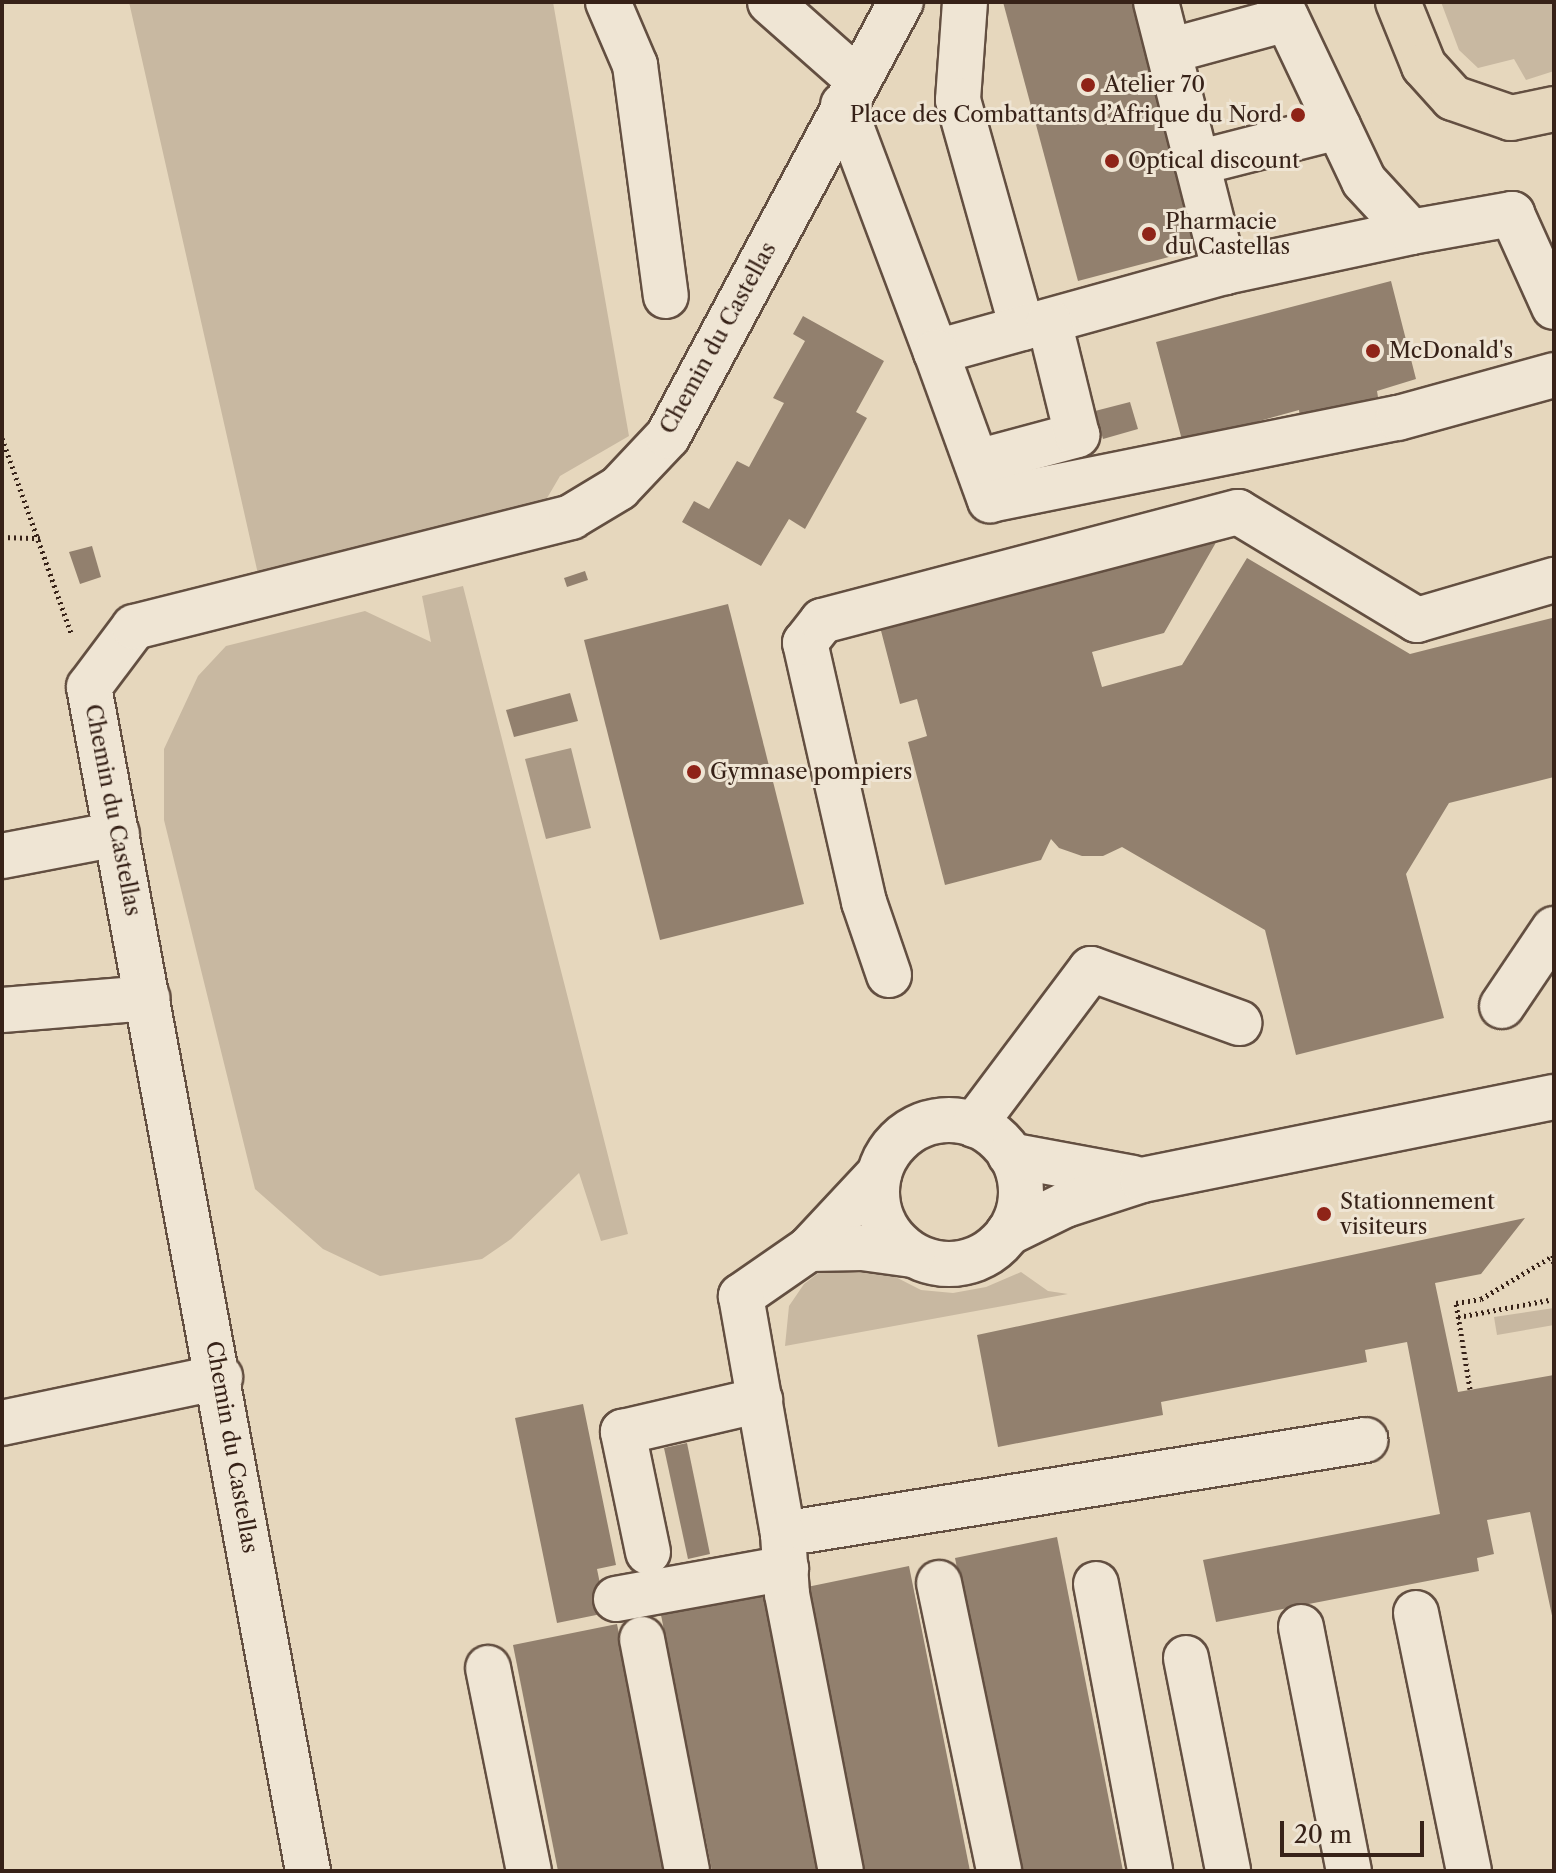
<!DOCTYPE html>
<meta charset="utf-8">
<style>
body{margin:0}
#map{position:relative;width:1556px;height:1873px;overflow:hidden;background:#e6d7bd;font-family:"Libre Caslon Text",serif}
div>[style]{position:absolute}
.green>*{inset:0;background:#c8b8a1}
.water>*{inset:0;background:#aa9985}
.building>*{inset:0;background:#92806e}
.path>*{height:5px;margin-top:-2.5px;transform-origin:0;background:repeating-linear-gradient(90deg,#372218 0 2px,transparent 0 6px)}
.roads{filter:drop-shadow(2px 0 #634f41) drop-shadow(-2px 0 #634f41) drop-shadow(0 2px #634f41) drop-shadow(0 -2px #634f41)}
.minor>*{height:44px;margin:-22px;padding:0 22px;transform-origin:22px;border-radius:22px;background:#efe5d4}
.minor>.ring{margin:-22px;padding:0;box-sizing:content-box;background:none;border:44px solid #efe5d4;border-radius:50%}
.major>*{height:44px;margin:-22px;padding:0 22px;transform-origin:22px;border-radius:22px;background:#e6d7bd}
.dots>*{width:22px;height:22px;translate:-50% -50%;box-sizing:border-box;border:4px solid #efe5d4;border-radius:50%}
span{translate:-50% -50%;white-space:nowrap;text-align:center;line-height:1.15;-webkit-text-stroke:6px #efe5d4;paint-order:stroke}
.poi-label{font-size:22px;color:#372218}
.left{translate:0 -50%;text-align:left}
.right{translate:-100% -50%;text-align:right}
.street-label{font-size:22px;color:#372218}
.frame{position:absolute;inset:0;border:4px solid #372218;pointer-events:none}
.scale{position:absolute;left:1280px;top:1821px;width:144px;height:36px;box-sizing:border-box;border:4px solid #372218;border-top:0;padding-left:10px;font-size:24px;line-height:28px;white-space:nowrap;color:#372218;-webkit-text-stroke:6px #efe5d4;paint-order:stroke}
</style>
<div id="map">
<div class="green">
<div style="clip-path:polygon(129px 2px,553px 2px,629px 436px,560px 476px,543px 505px,258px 574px)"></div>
<div style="clip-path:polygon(1441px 2px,1554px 2px,1554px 71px,1526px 80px,1514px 59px,1478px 68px,1459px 50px)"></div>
<div style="clip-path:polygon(463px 586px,628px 1234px,601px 1241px,579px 1173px,511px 1239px,482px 1259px,380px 1276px,323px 1249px,255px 1189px,164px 820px,164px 749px,198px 676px,226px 646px,365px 611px,431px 642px,422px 596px)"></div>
<div style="clip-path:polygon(829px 1265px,876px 1267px,921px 1290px,953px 1293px,986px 1287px,1021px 1272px,1048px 1291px,1068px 1294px,785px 1346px,789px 1306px,804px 1284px)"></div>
<div style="clip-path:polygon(1554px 1308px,1554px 1325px,1497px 1335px,1494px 1317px)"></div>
</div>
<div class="water">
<div style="clip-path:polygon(571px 748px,591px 828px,546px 839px,525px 759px)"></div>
</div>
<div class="building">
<div style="clip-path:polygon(1003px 2px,1137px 2px,1203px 248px,1078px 281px)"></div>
<div style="clip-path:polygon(1391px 281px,1416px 379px,1377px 391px,1378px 397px,1300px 418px,1299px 410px,1234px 428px,1235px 434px,1221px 438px,1218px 431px,1182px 440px,1156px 342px)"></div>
<div style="clip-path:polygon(803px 316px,884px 361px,856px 412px,867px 418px,805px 529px,789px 519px,761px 566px,682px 522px,694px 501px,709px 509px,737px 461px,749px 467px,784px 403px,773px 398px,805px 341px,793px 334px)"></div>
<div style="clip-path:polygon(1130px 402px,1138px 429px,1103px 439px,1095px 411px)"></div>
<div style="clip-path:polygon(1222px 532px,1164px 633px,1092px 652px,1102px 687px,1182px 665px,1247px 558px,1410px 654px,1552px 618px,1554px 777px,1449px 803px,1406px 874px,1444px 1018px,1296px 1055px,1265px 930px,1122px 847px,1103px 856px,1082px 856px,1059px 848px,1051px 839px,1041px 860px,945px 885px,908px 742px,927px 736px,917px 699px,900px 704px,879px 623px)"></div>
<div style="clip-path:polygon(92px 546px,101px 577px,80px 584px,69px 552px)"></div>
<div style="clip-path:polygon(585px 571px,588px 580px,567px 587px,564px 578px)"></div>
<div style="clip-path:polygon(728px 604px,804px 904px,660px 940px,584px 640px)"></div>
<div style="clip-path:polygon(570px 693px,578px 721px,514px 737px,506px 710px)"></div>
<div style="clip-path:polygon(1525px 1218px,1481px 1274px,1435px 1283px,1458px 1392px,1554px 1375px,1554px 1625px,1530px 1512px,1487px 1520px,1494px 1554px,1477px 1558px,1479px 1571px,1216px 1622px,1203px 1560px,1440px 1514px,1407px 1342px,1365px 1350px,1367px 1362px,1161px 1402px,1163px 1415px,998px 1447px,977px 1335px)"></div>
<div style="clip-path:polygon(583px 1404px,616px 1565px,597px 1569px,606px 1613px,557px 1623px,515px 1418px)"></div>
<div style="clip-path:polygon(687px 1443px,710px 1554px,688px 1559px,664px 1448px)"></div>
<div style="clip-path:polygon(1057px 1537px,1123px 1871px,1017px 1871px,955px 1558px)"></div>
<div style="clip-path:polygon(909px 1566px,970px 1871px,863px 1871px,807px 1587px)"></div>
<div style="clip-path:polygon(763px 1594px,818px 1871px,712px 1871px,661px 1615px)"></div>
<div style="clip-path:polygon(617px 1624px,666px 1871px,558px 1871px,513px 1645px)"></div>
</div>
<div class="path">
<div style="left:2px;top:438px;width:207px;rotate:70.5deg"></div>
<div style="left:2px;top:537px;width:38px;rotate:2deg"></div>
<div style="left:1553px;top:1255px;width:12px;rotate:85deg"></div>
<div style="left:1458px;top:1317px;width:98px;rotate:-10.6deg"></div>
<div style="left:1470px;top:1389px;width:87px;rotate:-99.2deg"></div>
<div style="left:1456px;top:1303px;width:25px;rotate:-9deg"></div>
<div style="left:1481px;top:1299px;width:85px;rotate:-31.1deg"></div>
</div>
<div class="roads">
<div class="minor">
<div style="left:608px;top:2px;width:69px;rotate:66.8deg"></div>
<div style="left:635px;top:65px;width:233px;rotate:82.4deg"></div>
<div style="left:770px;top:2px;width:116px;rotate:41.5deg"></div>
<div style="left:965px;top:2px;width:98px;rotate:94.1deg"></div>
<div style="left:958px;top:100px;width:237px;rotate:74.3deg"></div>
<div style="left:1156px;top:2px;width:279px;rotate:75.7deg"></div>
<div style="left:1169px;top:51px;width:122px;rotate:-15.2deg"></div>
<div style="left:843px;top:105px;width:264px;rotate:69.4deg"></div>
<div style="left:936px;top:352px;width:300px;rotate:-15.5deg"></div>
<div style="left:1225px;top:272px;width:190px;rotate:-12.1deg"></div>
<div style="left:1411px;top:232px;width:69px;rotate:-132.7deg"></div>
<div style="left:1364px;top:181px;width:198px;rotate:-115.4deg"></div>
<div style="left:1197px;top:163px;width:146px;rotate:-14.3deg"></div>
<div style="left:1411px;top:232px;width:103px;rotate:-10.1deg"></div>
<div style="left:1512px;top:214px;width:102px;rotate:65.7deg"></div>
<div style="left:936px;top:352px;width:158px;rotate:70deg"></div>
<div style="left:990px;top:500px;width:416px;rotate:-11.4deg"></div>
<div style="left:1398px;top:418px;width:162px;rotate:-15.4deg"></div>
<div style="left:977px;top:462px;width:104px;rotate:-15.1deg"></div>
<div style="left:1077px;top:435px;width:117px;rotate:-103.8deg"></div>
<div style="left:2px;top:856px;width:117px;rotate:-10.8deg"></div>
<div style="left:889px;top:975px;width:77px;rotate:-108.9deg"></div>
<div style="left:864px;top:902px;width:266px;rotate:-102.8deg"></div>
<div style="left:805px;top:643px;width:28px;rotate:-52deg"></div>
<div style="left:822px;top:621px;width:430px;rotate:-14.7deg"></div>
<div style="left:1238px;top:512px;width:209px;rotate:31.1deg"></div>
<div style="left:1417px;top:620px;width:143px;rotate:-16.3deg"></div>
<div style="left:1502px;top:1006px;width:93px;rotate:-56deg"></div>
<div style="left:2px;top:1010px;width:146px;rotate:-4.7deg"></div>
<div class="ring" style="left:877px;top:1120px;width:100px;height:100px"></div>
<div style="left:974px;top:1125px;width:195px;rotate:-53.1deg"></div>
<div style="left:1091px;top:969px;width:158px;rotate:20deg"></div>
<div style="left:1010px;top:1155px;width:125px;rotate:10.6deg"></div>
<div style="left:879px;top:1174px;width:103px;rotate:133deg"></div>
<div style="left:809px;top:1249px;width:53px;rotate:-1.1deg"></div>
<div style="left:862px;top:1248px;width:51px;rotate:7.8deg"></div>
<div style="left:1008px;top:1233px;width:64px;rotate:-26.2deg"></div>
<div style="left:1065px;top:1205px;width:81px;rotate:-18deg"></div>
<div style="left:1142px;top:1180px;width:420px;rotate:-11.4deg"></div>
<div style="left:809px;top:1249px;width:83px;rotate:145.3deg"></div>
<div style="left:741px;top:1296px;width:242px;rotate:80deg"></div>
<div style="left:783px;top:1534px;width:590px;rotate:-9.17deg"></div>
<div style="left:2px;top:1423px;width:223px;rotate:-11.9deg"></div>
<div style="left:783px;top:1534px;width:60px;rotate:86.2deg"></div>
<div style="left:787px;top:1594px;width:282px;rotate:79deg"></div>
<div style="left:648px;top:1552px;width:123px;rotate:-101.8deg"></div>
<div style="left:623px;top:1432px;width:141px;rotate:-13.1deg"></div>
<div style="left:939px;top:1583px;width:294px;rotate:78.2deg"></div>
<div style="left:1096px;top:1584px;width:292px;rotate:79.3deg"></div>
<div style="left:616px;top:1599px;width:173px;rotate:-10.3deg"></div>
<div style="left:1416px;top:1613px;width:263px;rotate:78.4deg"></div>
<div style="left:1301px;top:1627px;width:249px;rotate:78.9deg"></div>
<div style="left:642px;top:1639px;width:236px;rotate:79deg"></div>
<div style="left:1186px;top:1658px;width:217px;rotate:78.8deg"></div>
<div style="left:488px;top:1668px;width:207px;rotate:78.6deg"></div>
<div style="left:308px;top:1871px;width:1204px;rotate:-100.48deg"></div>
<div style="left:89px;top:687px;width:75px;rotate:-53.1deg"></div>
<div style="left:134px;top:627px;width:451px;rotate:-14.1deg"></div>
<div style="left:571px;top:517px;width:56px;rotate:-31.1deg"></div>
<div style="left:619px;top:488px;width:71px;rotate:-46.7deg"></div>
<div style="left:668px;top:436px;width:493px;rotate:-61.8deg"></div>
</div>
<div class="major">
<div style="left:1398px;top:2px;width:69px;rotate:67.9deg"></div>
<div style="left:1424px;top:66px;width:43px;rotate:47.8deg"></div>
<div style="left:1453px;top:98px;width:61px;rotate:19deg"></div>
<div style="left:1511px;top:118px;width:44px;rotate:-11.8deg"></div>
</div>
</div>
<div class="dots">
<div style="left:1088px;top:85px;background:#8f2418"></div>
<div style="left:1298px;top:115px;background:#8f2418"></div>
<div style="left:1112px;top:161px;background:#8f2418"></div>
<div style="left:1149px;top:234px;background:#8f2418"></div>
<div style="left:1373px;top:351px;background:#8f2418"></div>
<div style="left:694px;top:772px;background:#8f2418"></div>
<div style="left:1324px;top:1214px;background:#8f2418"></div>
</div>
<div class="poi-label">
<span class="left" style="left:1104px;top:85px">Atelier 70</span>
<span class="right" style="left:1282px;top:115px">Place des Combattants d’Afrique du Nord</span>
<span class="left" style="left:1128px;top:161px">Optical discount</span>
<span class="left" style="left:1165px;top:234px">Pharmacie<br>du Castellas</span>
<span class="left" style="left:1389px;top:351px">McDonald's</span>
<span class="left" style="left:710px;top:772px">Gymnase pompiers</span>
<span class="left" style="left:1340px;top:1214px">Stationnement<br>visiteurs</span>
</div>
<div class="street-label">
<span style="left:718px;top:338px;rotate:-61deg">Chemin du Castellas</span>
<span style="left:113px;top:810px;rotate:79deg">Chemin du Castellas</span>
<span style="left:232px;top:1447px;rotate:80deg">Chemin du Castellas</span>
</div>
<div class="frame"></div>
<div class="scale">20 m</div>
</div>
